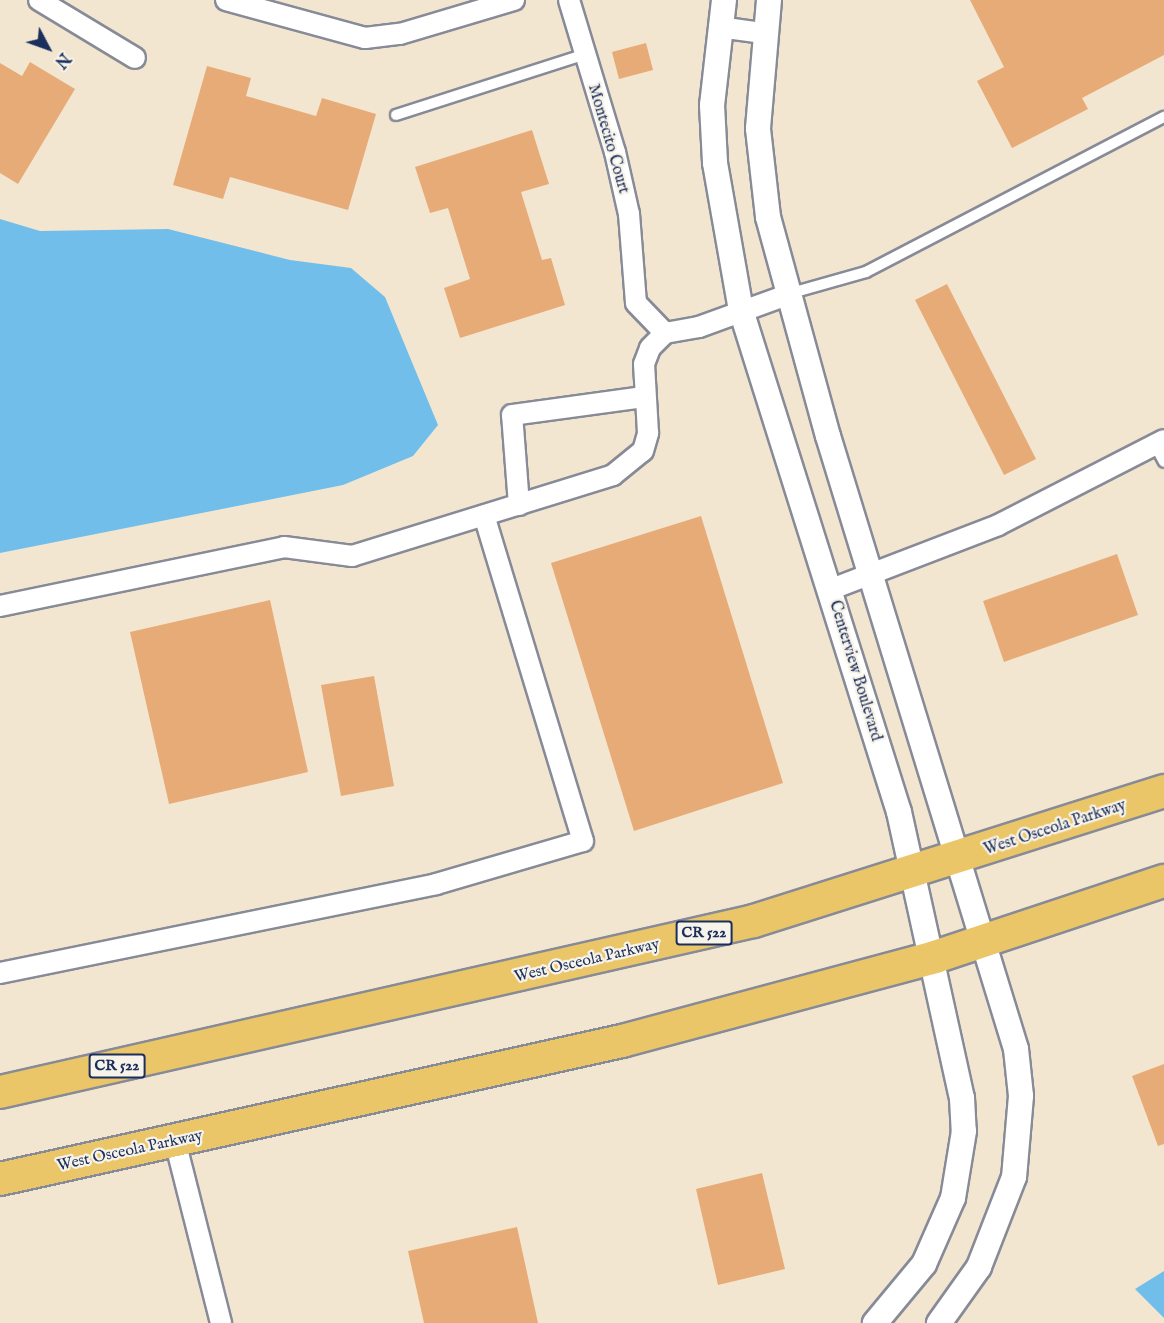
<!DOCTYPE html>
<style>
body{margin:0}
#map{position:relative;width:1164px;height:1323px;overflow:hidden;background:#f3e6d0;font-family:"IM FELL English",serif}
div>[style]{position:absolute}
.water>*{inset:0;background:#71beeb}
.building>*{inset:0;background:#e7ab77}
.roads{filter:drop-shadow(2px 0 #878a97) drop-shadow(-2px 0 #878a97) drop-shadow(0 2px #878a97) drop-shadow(0 -2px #878a97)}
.service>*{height:10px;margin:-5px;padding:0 5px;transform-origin:5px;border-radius:5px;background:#fff}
.minor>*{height:20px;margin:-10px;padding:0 10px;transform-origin:10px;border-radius:10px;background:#fff}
.tertiary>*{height:24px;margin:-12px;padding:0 12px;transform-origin:12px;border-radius:12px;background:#fff}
.primary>*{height:32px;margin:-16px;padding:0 16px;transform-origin:16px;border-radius:16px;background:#ebc669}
span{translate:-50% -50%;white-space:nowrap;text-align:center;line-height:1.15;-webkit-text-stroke:4.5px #f7f3e8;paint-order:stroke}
.shield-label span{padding:2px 4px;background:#f7f3e8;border:2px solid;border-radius:4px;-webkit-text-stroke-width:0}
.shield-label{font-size:15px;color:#1b2f5e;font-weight:700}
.street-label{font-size:16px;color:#1b2f5e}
.north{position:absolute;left:18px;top:18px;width:60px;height:60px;-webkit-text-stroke:4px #f7f3e8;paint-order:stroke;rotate:131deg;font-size:16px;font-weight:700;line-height:24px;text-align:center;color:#1b2f5e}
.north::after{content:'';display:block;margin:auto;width:21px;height:27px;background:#1b2f5e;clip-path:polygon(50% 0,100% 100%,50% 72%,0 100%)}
</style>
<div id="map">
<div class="water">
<div style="clip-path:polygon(0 219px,40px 231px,168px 229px,290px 260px,351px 268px,385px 297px,438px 425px,413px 456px,343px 485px,0 553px)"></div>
<div style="clip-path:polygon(1164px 1271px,1164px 1318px,1135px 1289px)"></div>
</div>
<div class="building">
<div style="clip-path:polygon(970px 0,1164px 0,1164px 55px,1082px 98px,1088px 109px,1012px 148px,977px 81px,1004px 67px)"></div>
<div style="clip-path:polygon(646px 43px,653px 70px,619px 79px,612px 52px)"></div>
<div style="clip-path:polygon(30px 62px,75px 89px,18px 184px,0 173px,0 63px,22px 76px)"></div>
<div style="clip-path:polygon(207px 66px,251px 78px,246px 96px,316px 116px,322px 98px,376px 114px,348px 210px,230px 177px,223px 199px,173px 185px)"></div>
<div style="clip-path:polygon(532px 130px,549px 184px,521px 192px,542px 260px,551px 258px,565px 305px,460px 338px,444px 288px,470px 279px,448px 208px,430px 213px,415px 167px)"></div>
<div style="clip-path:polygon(947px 284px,1036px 459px,1004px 475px,915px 300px)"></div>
<div style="clip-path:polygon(701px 516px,783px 783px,634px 831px,551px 563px)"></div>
<div style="clip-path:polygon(1117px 554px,1138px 615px,1004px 662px,983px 601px)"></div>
<div style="clip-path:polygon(270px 600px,308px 772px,169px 804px,130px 632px)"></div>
<div style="clip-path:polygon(374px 676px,394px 786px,341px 796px,321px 685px)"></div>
<div style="clip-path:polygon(1164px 1064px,1164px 1144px,1158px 1146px,1132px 1076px)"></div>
<div style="clip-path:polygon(762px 1173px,785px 1269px,718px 1285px,696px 1189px)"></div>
<div style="clip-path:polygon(517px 1227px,538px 1323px,424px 1323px,408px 1251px)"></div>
</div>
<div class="roads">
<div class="service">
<div style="left:396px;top:115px;width:196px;rotate:-17.8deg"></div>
<div style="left:788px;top:294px;width:81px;rotate:-15.8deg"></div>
<div style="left:866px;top:272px;width:336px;rotate:-27.5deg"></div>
<div style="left:1155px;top:445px;width:19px;rotate:62deg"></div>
</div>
<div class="minor">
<div style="left:39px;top:0;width:112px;rotate:31.1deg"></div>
<div style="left:226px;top:0;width:144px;rotate:15.3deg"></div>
<div style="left:365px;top:38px;width:35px;rotate:-7deg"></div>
<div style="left:400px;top:34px;width:119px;rotate:-16.6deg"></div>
<div style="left:569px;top:0;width:159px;rotate:73.2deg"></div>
<div style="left:615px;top:152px;width:64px;rotate:77.3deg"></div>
<div style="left:629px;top:214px;width:89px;rotate:85.5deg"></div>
<div style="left:636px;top:303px;width:42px;rotate:46deg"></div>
<div style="left:719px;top:27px;width:43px;rotate:7.9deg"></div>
<div style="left:665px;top:333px;width:35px;rotate:-10deg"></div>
<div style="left:699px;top:327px;width:94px;rotate:-20deg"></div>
<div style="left:519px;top:505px;width:90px;rotate:-94.4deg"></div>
<div style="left:512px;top:415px;width:132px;rotate:-7.8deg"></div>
<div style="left:829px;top:590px;width:181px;rotate:-21deg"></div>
<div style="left:998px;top:525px;width:186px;rotate:-27.1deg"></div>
<div style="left:0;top:606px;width:290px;rotate:-11.7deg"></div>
<div style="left:284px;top:547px;width:69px;rotate:7.5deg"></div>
<div style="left:352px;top:556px;width:273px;rotate:-17.2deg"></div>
<div style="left:613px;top:475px;width:38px;rotate:-39deg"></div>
<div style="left:643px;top:451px;width:19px;rotate:-74deg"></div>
<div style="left:648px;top:433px;width:69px;rotate:-93.3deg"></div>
<div style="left:644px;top:364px;width:17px;rotate:-69deg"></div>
<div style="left:650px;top:348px;width:21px;rotate:-45deg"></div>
<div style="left:0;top:973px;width:445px;rotate:-11.5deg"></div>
<div style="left:436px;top:884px;width:153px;rotate:-16.3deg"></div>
<div style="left:583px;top:841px;width:340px;rotate:-106.9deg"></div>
<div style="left:175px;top:1141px;width:188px;rotate:75.8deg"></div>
</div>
<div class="tertiary">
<div style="left:724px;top:0;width:106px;rotate:96.5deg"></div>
<div style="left:712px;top:105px;width:58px;rotate:87deg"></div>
<div style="left:715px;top:163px;width:149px;rotate:80deg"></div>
<div style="left:741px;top:310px;width:526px;rotate:72.53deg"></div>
<div style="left:899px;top:812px;width:293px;rotate:77.6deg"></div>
<div style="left:962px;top:1098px;width:33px;rotate:87deg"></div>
<div style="left:964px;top:1131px;width:68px;rotate:99.3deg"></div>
<div style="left:953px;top:1198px;width:72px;rotate:113.7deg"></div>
<div style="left:924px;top:1264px;width:77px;rotate:129.7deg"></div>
<div style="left:769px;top:0;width:129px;rotate:94.9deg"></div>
<div style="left:758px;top:129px;width:89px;rotate:83.5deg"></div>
<div style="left:768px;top:217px;width:227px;rotate:74.7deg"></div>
<div style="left:828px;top:436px;width:641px;rotate:72.95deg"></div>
<div style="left:1016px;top:1049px;width:47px;rotate:83.9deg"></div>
<div style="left:1021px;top:1096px;width:81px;rotate:94.9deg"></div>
<div style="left:1014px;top:1177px;width:97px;rotate:111.3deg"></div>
<div style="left:979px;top:1267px;width:69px;rotate:125.5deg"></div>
</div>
<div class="primary">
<div style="left:0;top:1092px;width:773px;rotate:-12.78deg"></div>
<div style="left:754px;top:921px;width:430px;rotate:-17.6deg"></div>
<div style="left:0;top:1179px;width:637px;rotate:-12.51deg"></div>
<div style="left:622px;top:1041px;width:324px;rotate:-15deg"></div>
<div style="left:935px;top:957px;width:241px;rotate:-18.4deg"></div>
</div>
</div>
<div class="shield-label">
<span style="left:704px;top:933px">CR 522</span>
<span style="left:117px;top:1066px">CR 522</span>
</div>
<div class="street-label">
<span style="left:608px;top:139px;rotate:74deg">Montecito Court</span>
<span style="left:855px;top:671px;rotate:73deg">Centerview Boulevard</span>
<span style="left:1055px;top:828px;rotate:-18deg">West Osceola Parkway</span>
<span style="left:587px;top:961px;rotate:-13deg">West Osceola Parkway</span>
<span style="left:130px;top:1151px;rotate:-12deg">West Osceola Parkway</span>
</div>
<div class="north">N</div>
</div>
